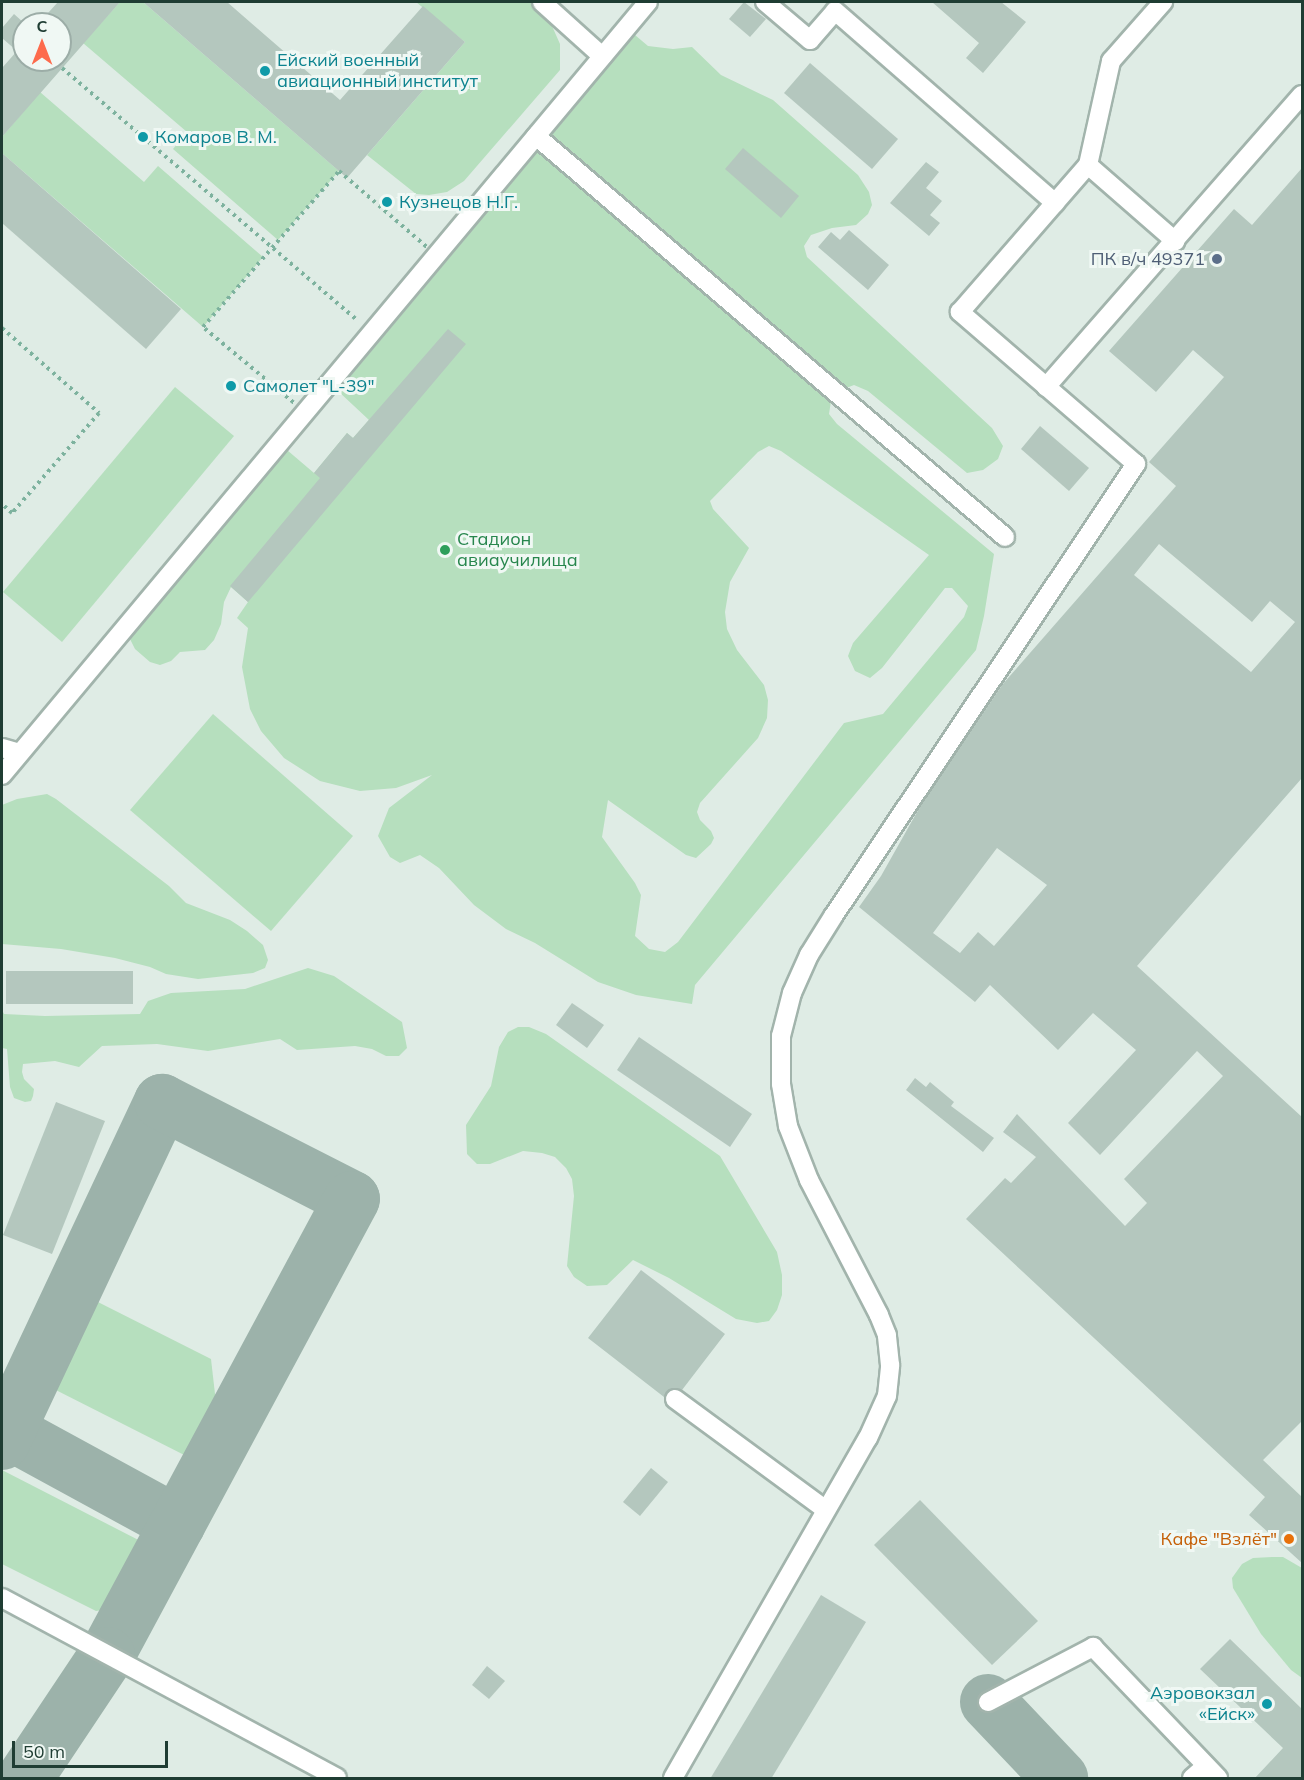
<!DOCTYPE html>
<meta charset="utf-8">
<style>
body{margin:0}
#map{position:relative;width:1304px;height:1780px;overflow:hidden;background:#dfece5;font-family:Mulish,sans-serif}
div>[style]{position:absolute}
.green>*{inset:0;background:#b6dfbe}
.taxiway>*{height:56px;margin:-28px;padding:0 28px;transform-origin:28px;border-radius:28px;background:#9cb2aa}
.building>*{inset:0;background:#b4c7be}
.path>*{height:4px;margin-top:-2px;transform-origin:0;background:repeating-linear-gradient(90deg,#7db29e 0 3px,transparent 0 7.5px)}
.roads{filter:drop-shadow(2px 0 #a2b4ac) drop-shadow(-2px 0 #a2b4ac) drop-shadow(0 2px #a2b4ac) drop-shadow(0 -2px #a2b4ac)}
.minor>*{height:18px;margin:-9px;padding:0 9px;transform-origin:9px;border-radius:9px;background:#fff}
.dots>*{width:16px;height:16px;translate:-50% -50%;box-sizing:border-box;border:3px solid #f0f8f4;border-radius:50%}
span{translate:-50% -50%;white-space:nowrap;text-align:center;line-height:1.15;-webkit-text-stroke:6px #f0f8f4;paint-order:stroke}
.culture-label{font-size:18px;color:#0d838f}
.left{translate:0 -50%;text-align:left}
.right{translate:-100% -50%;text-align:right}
.service-label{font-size:18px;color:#4e5e75}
.leisure-label{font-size:18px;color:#27864d}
.food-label{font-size:18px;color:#c56008}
.frame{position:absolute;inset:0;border:3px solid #1f3d33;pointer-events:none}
.north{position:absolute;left:12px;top:12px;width:60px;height:60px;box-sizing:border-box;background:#f0f8f4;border:2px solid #9cada7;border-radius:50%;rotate:0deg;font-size:16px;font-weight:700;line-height:24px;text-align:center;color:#1f3d33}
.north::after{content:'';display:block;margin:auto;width:21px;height:27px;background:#fd6b4c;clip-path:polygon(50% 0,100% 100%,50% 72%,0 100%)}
.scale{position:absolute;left:12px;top:1741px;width:156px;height:27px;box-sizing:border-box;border:3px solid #1f3d33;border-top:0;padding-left:8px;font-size:18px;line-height:21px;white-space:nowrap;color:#1f3d33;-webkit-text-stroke:4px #f0f8f4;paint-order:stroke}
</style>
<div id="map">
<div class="green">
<div style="clip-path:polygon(120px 2px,143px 2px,339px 171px,278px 240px,173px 149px,187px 132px,83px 43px)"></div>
<div style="clip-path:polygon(416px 2px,531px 2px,548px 17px,560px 44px,560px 70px,464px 181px,447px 192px,429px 195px,416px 194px,367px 155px,465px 42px)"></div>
<div style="clip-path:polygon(evenodd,635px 35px,648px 46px,673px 49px,692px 47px,721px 75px,773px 100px,858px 175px,869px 192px,872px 205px,868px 214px,856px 225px,832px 228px,811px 235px,804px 246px,807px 257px,992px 428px,1003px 446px,998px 459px,983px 470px,967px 473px,868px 391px,854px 385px,841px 390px,831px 401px,829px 414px,837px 424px,994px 554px,984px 616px,976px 650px,695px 985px,692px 1004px,636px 995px,598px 982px,535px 943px,506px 929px,474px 905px,439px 868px,420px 855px,400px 863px,390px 857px,378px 836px,389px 808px,432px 775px,396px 788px,360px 791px,320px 781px,284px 758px,261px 731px,250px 709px,242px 667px,248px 628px,237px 618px,248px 602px,231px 587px,224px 602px,221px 624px,214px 640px,205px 650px,180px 652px,171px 661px,160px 665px,150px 662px,135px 649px,130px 639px,287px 450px,314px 473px,347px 433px,353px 438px,369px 420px,338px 391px,635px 35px,769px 446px,781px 451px,929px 555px,853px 643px,848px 656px,855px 671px,870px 678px,882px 668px,945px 588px,952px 588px,968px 606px,964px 617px,883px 714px,844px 723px,678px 942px,665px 952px,649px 949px,635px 936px,641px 895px,635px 883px,602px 837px,608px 800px,686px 855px,696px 858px,711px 844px,714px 838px,711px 831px,700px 820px,697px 812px,700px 803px,758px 738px,767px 718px,768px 700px,764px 685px,737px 650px,727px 629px,725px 612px,730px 582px,749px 548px,713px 509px,710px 501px,758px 452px,769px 446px)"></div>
<div style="clip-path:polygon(40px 92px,144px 182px,158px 166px,263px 257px,203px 327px,2px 153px,2px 137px)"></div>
<div style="clip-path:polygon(175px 387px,234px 436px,62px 642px,3px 592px)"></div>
<div style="clip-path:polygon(213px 714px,353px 836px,271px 931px,130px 810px)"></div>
<div style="clip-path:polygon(47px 794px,56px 799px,169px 886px,186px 903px,230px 920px,247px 931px,263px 945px,268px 960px,265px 968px,253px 973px,198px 979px,166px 974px,150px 967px,115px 958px,61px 949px,2px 944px,2px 805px,17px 799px)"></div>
<div style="clip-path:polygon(308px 968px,334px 976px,402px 1022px,407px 1048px,399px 1056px,386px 1056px,372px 1049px,355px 1046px,297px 1050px,280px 1039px,208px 1051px,157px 1044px,102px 1046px,79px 1067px,55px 1061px,23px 1064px,22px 1072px,24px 1079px,34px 1089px,33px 1096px,31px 1101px,25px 1102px,14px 1098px,10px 1087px,7px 1049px,2px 1048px,2px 1010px,4px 1014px,45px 1016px,140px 1014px,148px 1001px,171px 993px,245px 989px)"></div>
<div style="clip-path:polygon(518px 1027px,529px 1027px,546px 1034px,720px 1156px,777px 1252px,782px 1275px,782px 1295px,777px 1310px,769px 1321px,757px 1323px,736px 1319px,669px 1278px,633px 1260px,607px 1285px,587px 1286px,574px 1277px,567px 1266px,574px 1196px,572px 1179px,566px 1168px,555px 1157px,542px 1153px,523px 1151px,490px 1164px,477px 1164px,467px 1154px,466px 1125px,491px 1086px,499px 1047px,508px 1032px)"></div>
<div style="clip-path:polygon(84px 1295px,211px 1359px,219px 1429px,200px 1463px,40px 1382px)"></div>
<div style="clip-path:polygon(2px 1470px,156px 1549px,123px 1607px,96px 1611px,2px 1564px)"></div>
<div style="clip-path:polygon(1272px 1557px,1283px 1557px,1302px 1568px,1302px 1678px,1291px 1670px,1261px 1634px,1233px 1588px,1232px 1578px,1242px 1564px,1253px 1558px)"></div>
</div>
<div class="taxiway">
<div style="left:2px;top:1428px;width:200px;rotate:28.6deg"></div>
<div style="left:2px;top:1442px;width:376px;rotate:-64.8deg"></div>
<div style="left:162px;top:1102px;width:213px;rotate:27deg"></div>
<div style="left:352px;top:1199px;width:518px;rotate:118.25deg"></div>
<div style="left:107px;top:1655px;width:148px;rotate:123.7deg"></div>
<div style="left:988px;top:1702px;width:105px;rotate:46.5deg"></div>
</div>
<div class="building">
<div style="clip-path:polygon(58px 2px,120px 2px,2px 137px,2px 68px,17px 51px,2px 38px,2px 28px,14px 14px,24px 23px,24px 60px,60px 60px,60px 24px,38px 24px)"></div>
<div style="clip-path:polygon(143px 2px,227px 2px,340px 100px,423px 6px,465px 42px,347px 178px)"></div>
<div style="clip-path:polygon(744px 2px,766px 19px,750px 37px,729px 19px)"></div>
<div style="clip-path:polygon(932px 2px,1001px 2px,1026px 22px,983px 73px,966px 58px,979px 43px)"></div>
<div style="clip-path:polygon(810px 63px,898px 139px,872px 169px,784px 93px)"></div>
<div style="clip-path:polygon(743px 148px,799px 196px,781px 218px,725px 169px)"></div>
<div style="clip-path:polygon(2px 153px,181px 309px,146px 349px,2px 223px)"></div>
<div style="clip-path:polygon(926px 162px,939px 172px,926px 188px,942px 201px,930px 215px,940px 223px,929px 236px,890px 203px)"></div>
<div style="clip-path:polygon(evenodd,1302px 168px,1302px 778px,1137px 966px,1302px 1117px,1302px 1421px,1263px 1460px,1302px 1497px,1302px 1563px,1249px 1515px,1265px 1497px,966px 1219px,1005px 1178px,1011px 1183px,1036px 1157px,1003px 1132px,1017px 1114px,1125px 1226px,1147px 1203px,1124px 1179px,1223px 1076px,1197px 1051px,1100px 1155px,1068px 1123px,1136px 1050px,1093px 1013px,1058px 1050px,990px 985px,975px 1002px,859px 907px,881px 876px,921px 805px,1002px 685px,1176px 486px,1149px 462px,1224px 377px,1193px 350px,1156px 392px,1109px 351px,1234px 209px,1252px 225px,1302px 168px,1159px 544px,1252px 622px,1270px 601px,1295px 622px,1251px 672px,1134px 575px,1159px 544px,1302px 168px,997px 848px,1047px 885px,994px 946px,978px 932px,960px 953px,933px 933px,997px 848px)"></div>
<div style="clip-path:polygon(849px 230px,889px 265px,868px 290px,818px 247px,831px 232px,840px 240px)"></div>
<div style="clip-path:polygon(448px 329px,466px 344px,248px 602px,230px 586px,320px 478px,314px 473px,347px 433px,353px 438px)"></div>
<div style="clip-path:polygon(1040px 426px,1089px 468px,1069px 491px,1021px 449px)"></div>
<div style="clip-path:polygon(6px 971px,133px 971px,133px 1004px,6px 1004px)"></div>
<div style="clip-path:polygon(572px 1003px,604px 1025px,587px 1048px,556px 1025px)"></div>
<div style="clip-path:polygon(639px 1037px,752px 1114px,730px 1147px,617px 1070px)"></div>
<div style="clip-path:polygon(915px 1078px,926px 1087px,930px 1082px,954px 1102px,951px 1106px,994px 1138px,983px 1152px,906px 1090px)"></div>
<div style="clip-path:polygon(56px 1102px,105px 1121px,52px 1254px,3px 1235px)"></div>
<div style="clip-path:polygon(641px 1270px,725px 1334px,682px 1390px,671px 1389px,664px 1397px,588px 1338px)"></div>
<div style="clip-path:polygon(651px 1468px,668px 1482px,640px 1516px,623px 1502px)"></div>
<div style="clip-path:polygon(920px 1500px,1038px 1621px,992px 1665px,874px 1545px)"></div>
<div style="clip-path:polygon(821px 1595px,866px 1622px,771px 1779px,710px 1779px)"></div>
<div style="clip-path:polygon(1230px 1639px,1302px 1709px,1302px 1779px,1254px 1779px,1283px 1748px,1200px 1669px)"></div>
<div style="clip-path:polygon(487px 1666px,505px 1681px,489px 1699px,472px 1685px)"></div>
</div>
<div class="path">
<div style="left:62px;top:68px;width:389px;rotate:40.5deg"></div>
<div style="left:339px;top:171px;width:128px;rotate:40.9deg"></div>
<div style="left:436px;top:255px;width:204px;rotate:129.8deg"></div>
<div style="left:305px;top:412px;width:133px;rotate:-140.2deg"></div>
<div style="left:203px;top:327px;width:207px;rotate:-48.9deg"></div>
<div style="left:2px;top:328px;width:129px;rotate:41.2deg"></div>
<div style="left:99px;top:413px;width:133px;rotate:131deg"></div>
<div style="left:12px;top:513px;width:13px;rotate:-138deg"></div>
</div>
<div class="roads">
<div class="minor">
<div style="left:542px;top:2px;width:81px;rotate:42deg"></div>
<div style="left:765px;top:2px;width:59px;rotate:40.2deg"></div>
<div style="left:810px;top:40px;width:38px;rotate:-49deg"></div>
<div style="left:835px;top:11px;width:292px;rotate:41.1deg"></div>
<div style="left:536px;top:136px;width:617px;rotate:40.53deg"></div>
<div style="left:1088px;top:165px;width:116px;rotate:41.1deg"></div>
<div style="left:1046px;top:387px;width:388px;rotate:-48.8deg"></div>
<div style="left:2px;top:748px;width:18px;rotate:16deg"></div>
<div style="left:2px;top:775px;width:1007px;rotate:-50.11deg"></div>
<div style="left:675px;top:1399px;width:187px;rotate:36.3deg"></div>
<div style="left:2px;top:1598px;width:380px;rotate:28.2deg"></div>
<div style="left:988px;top:1702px;width:119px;rotate:-27.6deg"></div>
<div style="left:1093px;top:1647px;width:181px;rotate:46.3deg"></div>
<div style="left:673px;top:1778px;width:392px;rotate:-60.2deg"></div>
<div style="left:868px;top:1438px;width:46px;rotate:-65.7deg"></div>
<div style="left:887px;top:1396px;width:31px;rotate:-84deg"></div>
<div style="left:890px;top:1365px;width:30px;rotate:-96deg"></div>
<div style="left:887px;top:1335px;width:22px;rotate:-112deg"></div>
<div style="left:879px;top:1315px;width:152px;rotate:-117.4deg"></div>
<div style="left:809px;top:1180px;width:58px;rotate:-111.3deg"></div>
<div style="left:788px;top:1126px;width:43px;rotate:-99.5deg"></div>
<div style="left:781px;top:1084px;width:48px;rotate:-90deg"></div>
<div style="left:781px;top:1036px;width:44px;rotate:-75.7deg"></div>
<div style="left:792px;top:993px;width:42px;rotate:-65.9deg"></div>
<div style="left:809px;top:955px;width:47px;rotate:-58deg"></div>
<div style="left:834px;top:915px;width:543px;rotate:-56.19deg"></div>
<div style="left:1136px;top:464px;width:233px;rotate:-139.2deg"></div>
<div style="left:960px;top:312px;width:195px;rotate:-49deg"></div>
<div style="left:1088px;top:165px;width:107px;rotate:-77.5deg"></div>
<div style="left:1111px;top:61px;width:79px;rotate:-48.6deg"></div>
<div style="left:1192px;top:1778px;width:18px;rotate:-41deg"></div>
</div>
</div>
<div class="dots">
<div style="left:265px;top:71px;background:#0f9aa8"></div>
<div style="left:143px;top:137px;background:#0f9aa8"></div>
<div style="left:387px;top:202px;background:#0f9aa8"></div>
<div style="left:1217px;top:259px;background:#5c6f8a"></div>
<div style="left:231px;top:386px;background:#0f9aa8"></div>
<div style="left:445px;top:550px;background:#2e9e5b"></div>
<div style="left:1289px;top:1539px;background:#e8710a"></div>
<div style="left:1267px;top:1704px;background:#0f9aa8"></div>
</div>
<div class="culture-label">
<span class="left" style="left:277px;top:71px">Ейский военный<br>авиационный институт</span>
<span class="left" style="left:155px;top:137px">Комаров В. М.</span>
<span class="left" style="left:399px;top:202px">Кузнецов Н.Г.</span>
<span class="left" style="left:243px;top:386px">Самолет "L-39"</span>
<span class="right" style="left:1255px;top:1704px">Аэровокзал<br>«Ейск»</span>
</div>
<div class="service-label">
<span class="right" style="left:1205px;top:259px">ПК в/ч 49371</span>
</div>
<div class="leisure-label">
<span class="left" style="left:457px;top:550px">Стадион<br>авиаучилища</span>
</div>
<div class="food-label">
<span class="right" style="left:1277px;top:1539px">Кафе "Взлёт"</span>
</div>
<div class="frame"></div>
<div class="north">С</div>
<div class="scale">50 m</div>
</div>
